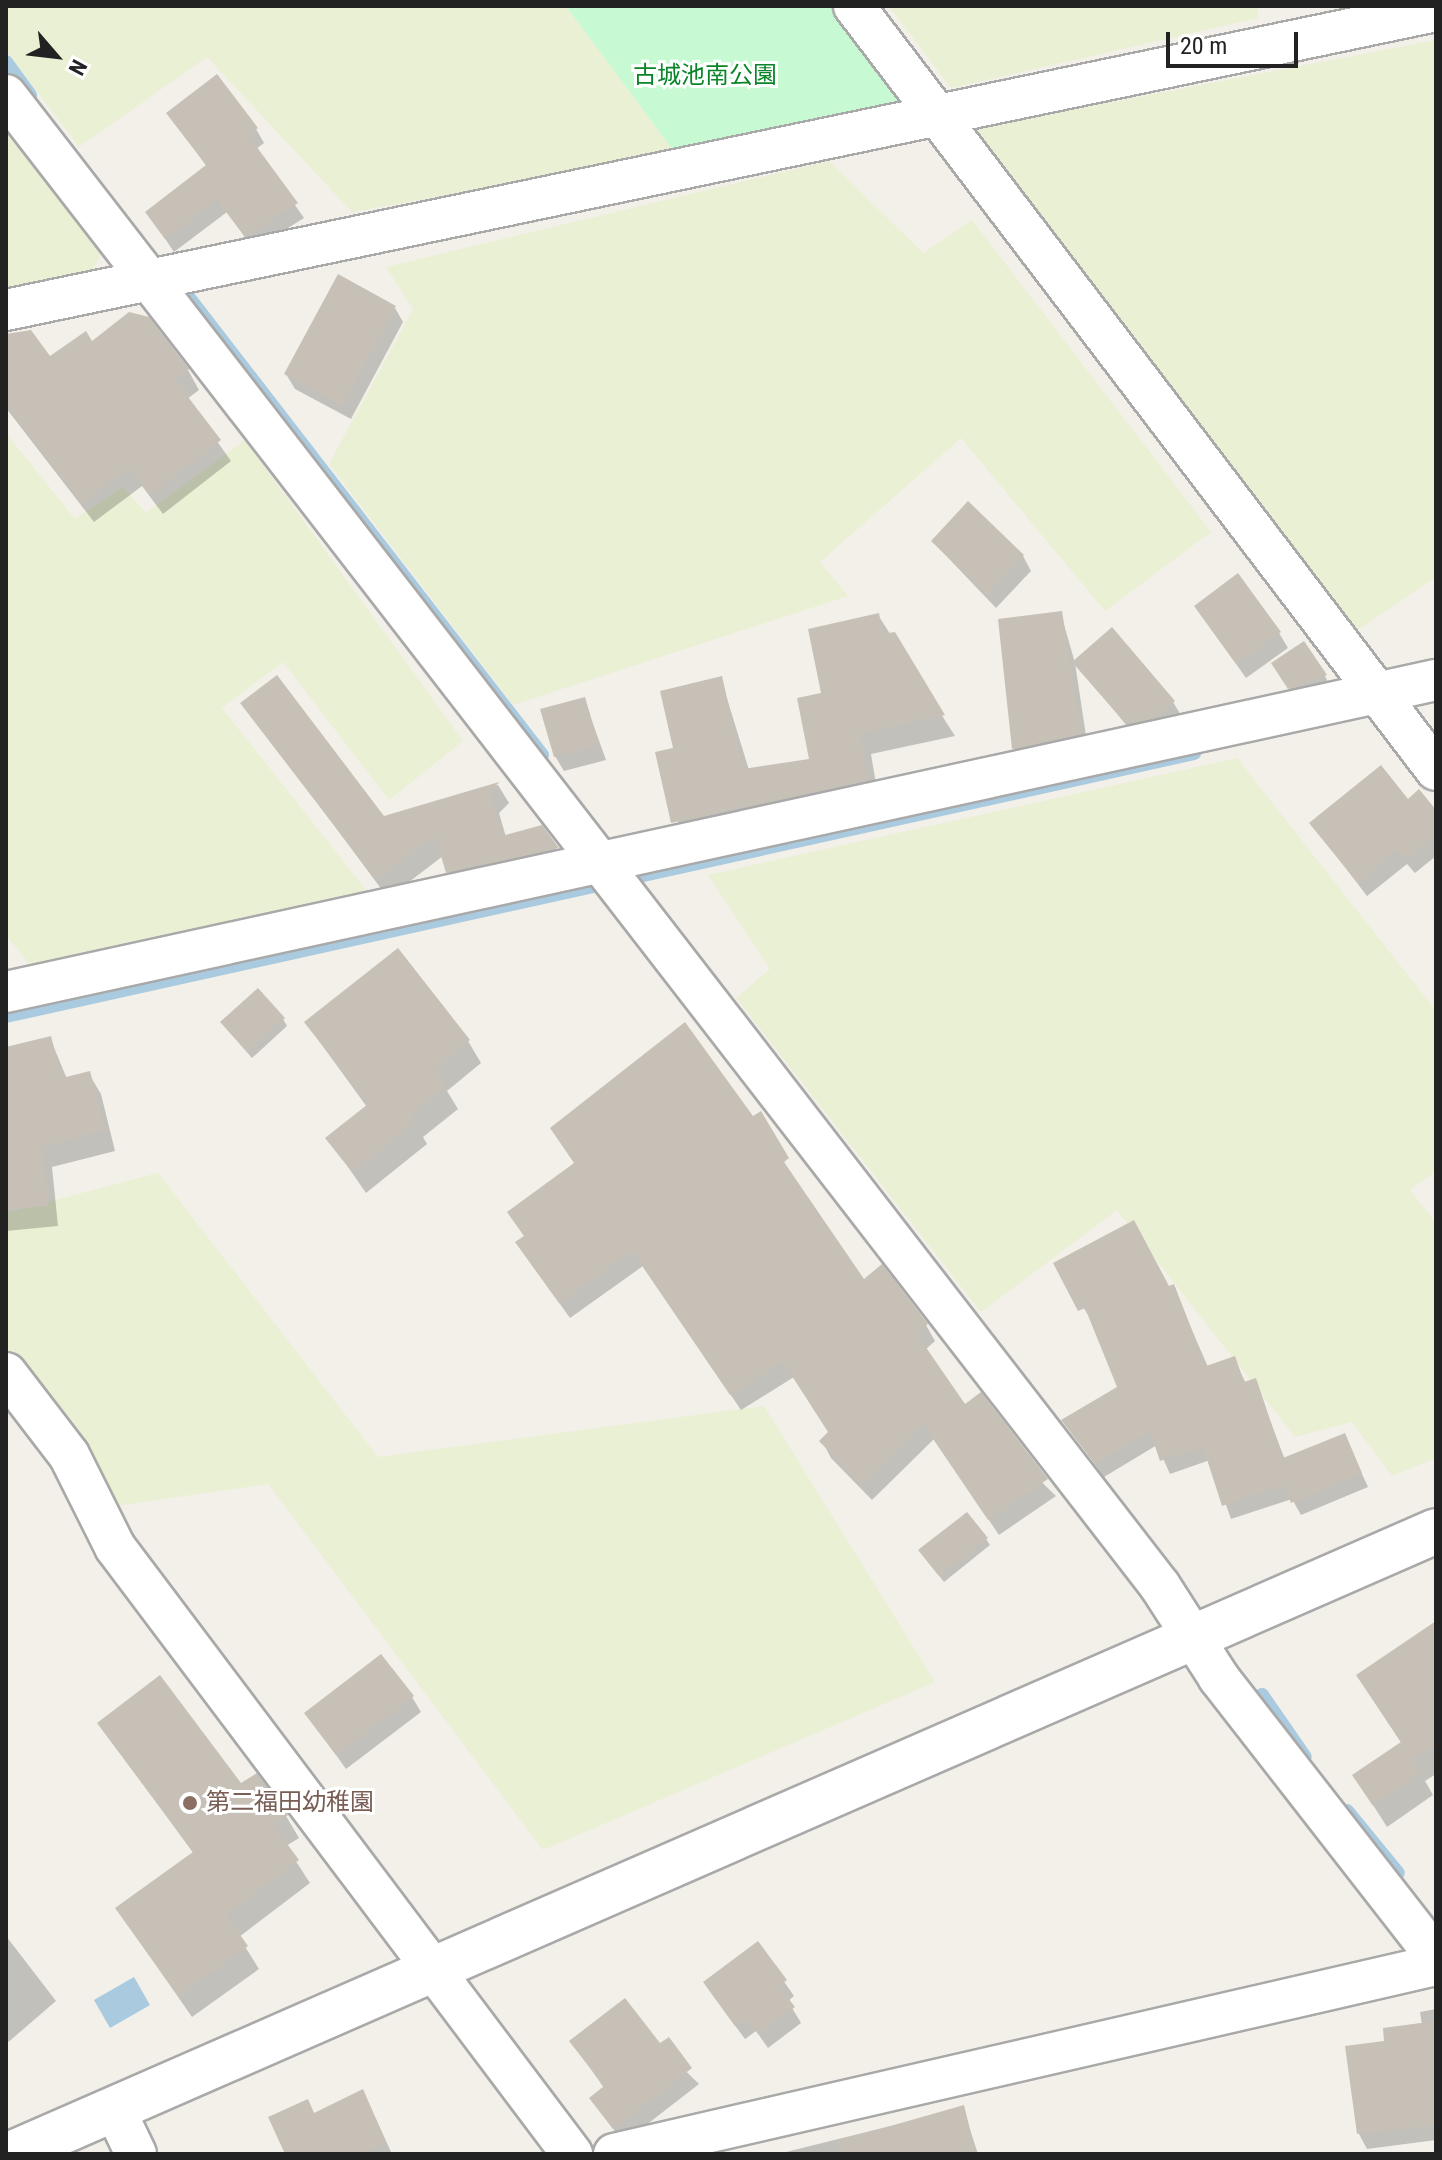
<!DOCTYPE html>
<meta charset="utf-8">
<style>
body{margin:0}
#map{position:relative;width:1442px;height:2160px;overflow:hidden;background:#f2f0e9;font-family:"Roboto Condensed","Noto Sans JP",sans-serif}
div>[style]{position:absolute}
.farmland>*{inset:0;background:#eaf0d4}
.park>*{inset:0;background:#c7fad3}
.water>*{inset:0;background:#a9cadf}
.shadow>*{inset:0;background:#0003}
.stream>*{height:14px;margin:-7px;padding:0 7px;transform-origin:7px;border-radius:7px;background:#a9cadf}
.building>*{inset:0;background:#c7c0b7}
.roads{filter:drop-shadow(2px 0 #a9a9a9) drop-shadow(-2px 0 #a9a9a9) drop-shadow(0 2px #a9a9a9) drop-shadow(0 -2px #a9a9a9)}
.minor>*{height:40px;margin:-20px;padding:0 20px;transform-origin:20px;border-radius:20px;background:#fff}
.tertiary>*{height:44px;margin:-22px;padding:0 22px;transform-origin:22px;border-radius:22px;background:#fff}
.dots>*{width:22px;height:22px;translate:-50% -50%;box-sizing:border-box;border:4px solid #fff;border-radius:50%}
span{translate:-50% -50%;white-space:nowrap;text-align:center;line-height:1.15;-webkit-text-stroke:6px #fff;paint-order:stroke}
.park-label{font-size:24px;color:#0b8529}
.education-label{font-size:24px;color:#785e54}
.left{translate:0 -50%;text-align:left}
.frame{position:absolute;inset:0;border:8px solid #222;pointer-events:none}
.north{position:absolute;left:16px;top:16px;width:80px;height:80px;-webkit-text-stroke:6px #fff;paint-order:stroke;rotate:118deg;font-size:22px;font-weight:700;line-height:32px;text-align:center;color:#222}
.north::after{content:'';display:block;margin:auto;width:28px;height:36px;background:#222;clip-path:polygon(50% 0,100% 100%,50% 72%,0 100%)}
.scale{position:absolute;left:1166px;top:32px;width:132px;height:36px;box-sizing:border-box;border:4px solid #222;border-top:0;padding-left:10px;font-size:24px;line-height:28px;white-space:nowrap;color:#222;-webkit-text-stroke:6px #fff;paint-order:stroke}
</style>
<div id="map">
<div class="farmland">
<div style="clip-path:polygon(6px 6px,566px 6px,676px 154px,352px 212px,207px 57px,79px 147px,6px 50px)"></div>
<div style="clip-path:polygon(889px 6px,1257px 6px,1258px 18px,951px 88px)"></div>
<div style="clip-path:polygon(1436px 40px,1436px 577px,1356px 631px,971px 129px)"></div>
<div style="clip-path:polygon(6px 126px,101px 252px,92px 274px,6px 289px)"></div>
<div style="clip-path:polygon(829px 161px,923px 253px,972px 220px,1211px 532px,1105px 611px,961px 438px,820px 562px,848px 596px,513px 705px,329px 464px,413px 309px,386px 267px)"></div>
<div style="clip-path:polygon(6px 433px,75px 519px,123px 487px,146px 513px,245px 440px,463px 741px,389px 800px,283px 662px,222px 708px,370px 895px,31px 966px,6px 935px)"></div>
<div style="clip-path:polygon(1237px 758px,1436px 1011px,1436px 1171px,1410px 1190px,1436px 1223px,1436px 1458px,1392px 1476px,1352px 1422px,1295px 1437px,1117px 1210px,981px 1312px,736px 998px,770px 969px,708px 875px)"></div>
<div style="clip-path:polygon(158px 1173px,378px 1457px,764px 1406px,935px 1682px,543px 1850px,268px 1484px,116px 1506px,6px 1358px,6px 1213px)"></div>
</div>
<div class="park">
<div style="clip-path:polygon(566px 6px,842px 6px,905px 83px,896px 106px,676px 154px)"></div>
</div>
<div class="water">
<div style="clip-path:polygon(134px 1977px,150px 2005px,110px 2028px,94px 2000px)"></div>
</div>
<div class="shadow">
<div style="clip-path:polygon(1338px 6px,1436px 6px,1351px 30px)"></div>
<div style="clip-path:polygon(169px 113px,256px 129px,264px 143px,256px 149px,304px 218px,254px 249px,227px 212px,174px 252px,147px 212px,207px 167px)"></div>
<div style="clip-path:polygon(395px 308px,403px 322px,351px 419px,295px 389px,286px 374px)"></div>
<div style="clip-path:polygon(148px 319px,188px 370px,199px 390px,187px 399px,231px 461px,163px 514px,142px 486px,94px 522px,6px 408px,6px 336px,50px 358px)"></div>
<div style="clip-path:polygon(933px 542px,1023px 556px,1031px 571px,996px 608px)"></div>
<div style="clip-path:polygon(1196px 607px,1279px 633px,1288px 648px,1246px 678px)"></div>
<div style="clip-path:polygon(1061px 614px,1075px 663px,1173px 702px,1182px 717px,1137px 738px,1075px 663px,1088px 749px,1022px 763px,1014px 748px)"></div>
<div style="clip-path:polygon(878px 615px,955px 736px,871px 754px,879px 802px,685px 844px,657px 753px,675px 749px,721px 679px,749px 770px,812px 760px,824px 694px)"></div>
<div style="clip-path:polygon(1274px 664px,1325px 676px,1328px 682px,1294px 695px)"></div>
<div style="clip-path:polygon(584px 699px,606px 760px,564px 771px,555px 756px)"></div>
<div style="clip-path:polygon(243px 703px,383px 818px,498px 785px,509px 803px,499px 813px,506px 837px,541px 827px,568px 867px,459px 891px,443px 856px,388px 898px)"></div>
<div style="clip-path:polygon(1381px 768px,1436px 837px,1436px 856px,1415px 873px,1407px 864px,1367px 896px,1312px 824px)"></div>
<div style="clip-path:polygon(283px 1019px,287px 1026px,252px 1058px,227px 1029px)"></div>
<div style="clip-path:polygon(306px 1023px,468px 1041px,481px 1063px,447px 1091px,458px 1109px,423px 1137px,427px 1144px,366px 1193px,328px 1138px,367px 1107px)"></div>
<div style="clip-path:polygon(50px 1038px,67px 1079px,89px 1074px,101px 1094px,115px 1151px,52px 1167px,58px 1226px,6px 1231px,6px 1049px)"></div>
<div style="clip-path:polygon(760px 1114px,792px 1178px,864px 1282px,926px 1325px,935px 1341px,925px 1350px,964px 1407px,1056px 1496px,999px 1535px,934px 1439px,872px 1500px,831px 1458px,822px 1441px,830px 1433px,794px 1377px,741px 1410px,643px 1266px,570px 1318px,527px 1258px)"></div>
<div style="clip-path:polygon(1056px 1264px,1173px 1287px,1208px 1367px,1234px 1358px,1246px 1384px,1255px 1381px,1285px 1460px,1344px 1435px,1368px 1487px,1301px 1515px,1292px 1499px,1231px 1519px,1210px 1460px,1170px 1474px,1157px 1445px,1104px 1477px,1064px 1421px,1119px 1388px,1092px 1321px)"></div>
<div style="clip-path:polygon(986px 1539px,990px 1545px,944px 1582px,924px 1557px)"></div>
<div style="clip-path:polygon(1436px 1623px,1436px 1774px,1425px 1781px,1433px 1795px,1387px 1827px,1354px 1775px,1402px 1744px,1371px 1697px)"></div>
<div style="clip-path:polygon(412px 1697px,421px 1712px,346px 1769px,307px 1714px)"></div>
<div style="clip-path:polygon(99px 1723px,241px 1786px,286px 1816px,299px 1838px,286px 1846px,310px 1883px,239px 1937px,259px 1969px,192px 2017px,117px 1909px,194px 1854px)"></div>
<div style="clip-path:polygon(6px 1936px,56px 2001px,6px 2044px)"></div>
<div style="clip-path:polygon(758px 1944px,794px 1996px,788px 2001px,801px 2023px,768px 2048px,756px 2031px,745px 2039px,714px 1997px)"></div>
<div style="clip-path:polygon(1436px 2009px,1436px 2140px,1367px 2149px,1359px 2134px,1386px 2042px,1422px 2025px,1420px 2012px)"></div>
<div style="clip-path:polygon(572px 2042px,660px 2046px,699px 2084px,623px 2143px,592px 2098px,604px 2088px)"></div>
<div style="clip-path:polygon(370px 2106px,392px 2154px,287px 2154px,314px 2115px)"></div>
<div style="clip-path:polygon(963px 2108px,978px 2154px,778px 2154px)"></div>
</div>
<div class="stream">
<div style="left:6px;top:62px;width:41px;rotate:54deg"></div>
<div style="left:176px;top:281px;width:599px;rotate:52.33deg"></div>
<div style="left:6px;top:1016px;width:1217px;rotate:-12.48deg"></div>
<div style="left:1262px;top:1695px;width:75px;rotate:55.3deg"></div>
<div style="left:1347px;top:1811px;width:80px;rotate:50.6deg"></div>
</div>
<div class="building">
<div style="clip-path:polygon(217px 74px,258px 128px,248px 135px,298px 203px,245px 237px,217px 200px,165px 239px,145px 212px,206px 165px,166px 113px)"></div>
<div style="clip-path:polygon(338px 274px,396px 306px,342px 406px,284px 374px)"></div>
<div style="clip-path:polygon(129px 312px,149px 317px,189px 369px,175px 380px,221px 440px,150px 495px,129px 468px,82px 504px,6px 406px,6px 334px,31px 330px,50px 356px,86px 331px,92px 341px)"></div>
<div style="clip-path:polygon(968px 501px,1024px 555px,987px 595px,931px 541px)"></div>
<div style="clip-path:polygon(1238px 573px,1281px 632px,1236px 664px,1194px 606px)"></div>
<div style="clip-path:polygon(1062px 611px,1081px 734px,1012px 749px,998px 619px)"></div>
<div style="clip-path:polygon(879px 613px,883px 634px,895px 632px,945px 715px,860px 733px,868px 780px,671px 823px,655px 752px,673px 748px,660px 691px,722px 676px,743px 769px,809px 759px,797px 698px,821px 693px,808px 629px)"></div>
<div style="clip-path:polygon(1112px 627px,1175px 701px,1155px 718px,1126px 724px,1072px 662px)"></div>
<div style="clip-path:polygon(1304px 641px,1327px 675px,1288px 689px,1271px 663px)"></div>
<div style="clip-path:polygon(277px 675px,384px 816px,499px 782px,490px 793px,502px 836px,542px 825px,559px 848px,446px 873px,435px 835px,376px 880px,240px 703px)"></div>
<div style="clip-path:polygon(585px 697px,599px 745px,554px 757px,540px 709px)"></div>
<div style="clip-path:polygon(1381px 765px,1408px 799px,1419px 789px,1436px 810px,1436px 835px,1405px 860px,1397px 850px,1357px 882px,1309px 823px)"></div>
<div style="clip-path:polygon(398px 948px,470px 1040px,434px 1069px,446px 1086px,410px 1114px,416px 1121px,352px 1172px,325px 1138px,368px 1104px,304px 1022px)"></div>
<div style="clip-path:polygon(258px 988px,285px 1018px,247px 1052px,220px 1022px)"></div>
<div style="clip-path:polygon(685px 1022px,753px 1116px,761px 1111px,789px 1158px,784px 1162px,864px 1279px,882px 1264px,928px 1324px,916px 1333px,965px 1404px,981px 1392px,1048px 1479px,988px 1520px,923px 1424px,862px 1485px,819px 1441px,828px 1432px,783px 1362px,730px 1395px,632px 1251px,559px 1303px,515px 1242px,524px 1236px,507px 1212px,574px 1163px,550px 1128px)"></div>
<div style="clip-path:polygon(51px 1036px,62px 1078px,90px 1071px,105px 1130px,42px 1147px,48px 1206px,6px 1210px,6px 1047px)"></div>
<div style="clip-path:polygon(1134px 1220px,1169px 1286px,1174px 1284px,1206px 1366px,1235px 1356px,1244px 1382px,1256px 1378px,1283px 1458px,1345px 1433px,1362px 1473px,1291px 1503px,1284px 1485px,1222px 1506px,1203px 1447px,1160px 1461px,1150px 1431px,1095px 1464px,1061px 1420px,1117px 1387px,1085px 1308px,1078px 1311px,1053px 1263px)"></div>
<div style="clip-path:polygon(967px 1512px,988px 1538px,939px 1576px,918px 1550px)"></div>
<div style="clip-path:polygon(1436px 1621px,1436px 1744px,1413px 1759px,1422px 1772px,1373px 1806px,1352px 1775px,1401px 1742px,1356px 1675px)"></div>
<div style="clip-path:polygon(381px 1654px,414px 1696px,336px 1755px,304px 1713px)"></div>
<div style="clip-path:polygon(160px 1675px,241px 1783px,257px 1773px,288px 1815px,273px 1825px,299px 1860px,226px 1915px,248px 1946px,178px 1996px,115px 1908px,193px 1852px,97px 1723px)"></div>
<div style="clip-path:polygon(758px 1941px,787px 1980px,779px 1986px,795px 2007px,758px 2034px,746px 2018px,735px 2026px,703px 1982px)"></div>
<div style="clip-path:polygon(625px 1998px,660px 2043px,669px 2037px,692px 2068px,613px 2129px,589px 2098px,604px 2086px,569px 2041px)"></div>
<div style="clip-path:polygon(1436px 2021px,1436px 2125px,1357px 2134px,1345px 2046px,1384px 2041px,1383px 2028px)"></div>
<div style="clip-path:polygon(363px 2089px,386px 2142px,361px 2154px,285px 2154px,268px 2117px,308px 2099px,314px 2113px)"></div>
<div style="clip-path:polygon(964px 2105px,976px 2154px,839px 2154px,838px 2141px)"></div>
</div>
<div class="roads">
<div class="minor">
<div style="left:854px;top:6px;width:960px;rotate:52.7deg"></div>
<div style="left:6px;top:95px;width:1885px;rotate:52.26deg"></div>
<div style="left:1160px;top:1586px;width:109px;rotate:57.3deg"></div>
<div style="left:1219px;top:1678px;width:353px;rotate:52.1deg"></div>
<div style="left:6px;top:310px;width:1461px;rotate:-11.81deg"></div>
<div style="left:6px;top:992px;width:1464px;rotate:-12.31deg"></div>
<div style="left:6px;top:1373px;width:103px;rotate:52.5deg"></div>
<div style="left:69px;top:1455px;width:103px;rotate:63.4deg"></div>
<div style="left:115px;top:1547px;width:760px;rotate:53.02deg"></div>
<div style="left:114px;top:2108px;width:51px;rotate:64.4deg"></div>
<div style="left:614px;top:2154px;width:843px;rotate:-12.95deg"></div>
</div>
<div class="tertiary">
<div style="left:11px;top:2154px;width:1555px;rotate:-23.61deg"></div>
</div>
</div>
<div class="dots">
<div style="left:190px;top:1803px;background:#8d6e63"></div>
</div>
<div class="park-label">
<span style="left:705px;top:76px">古城池南公園</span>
</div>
<div class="education-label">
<span class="left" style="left:206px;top:1803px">第二福田幼稚園</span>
</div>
<div class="frame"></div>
<div class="north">N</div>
<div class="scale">20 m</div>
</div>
